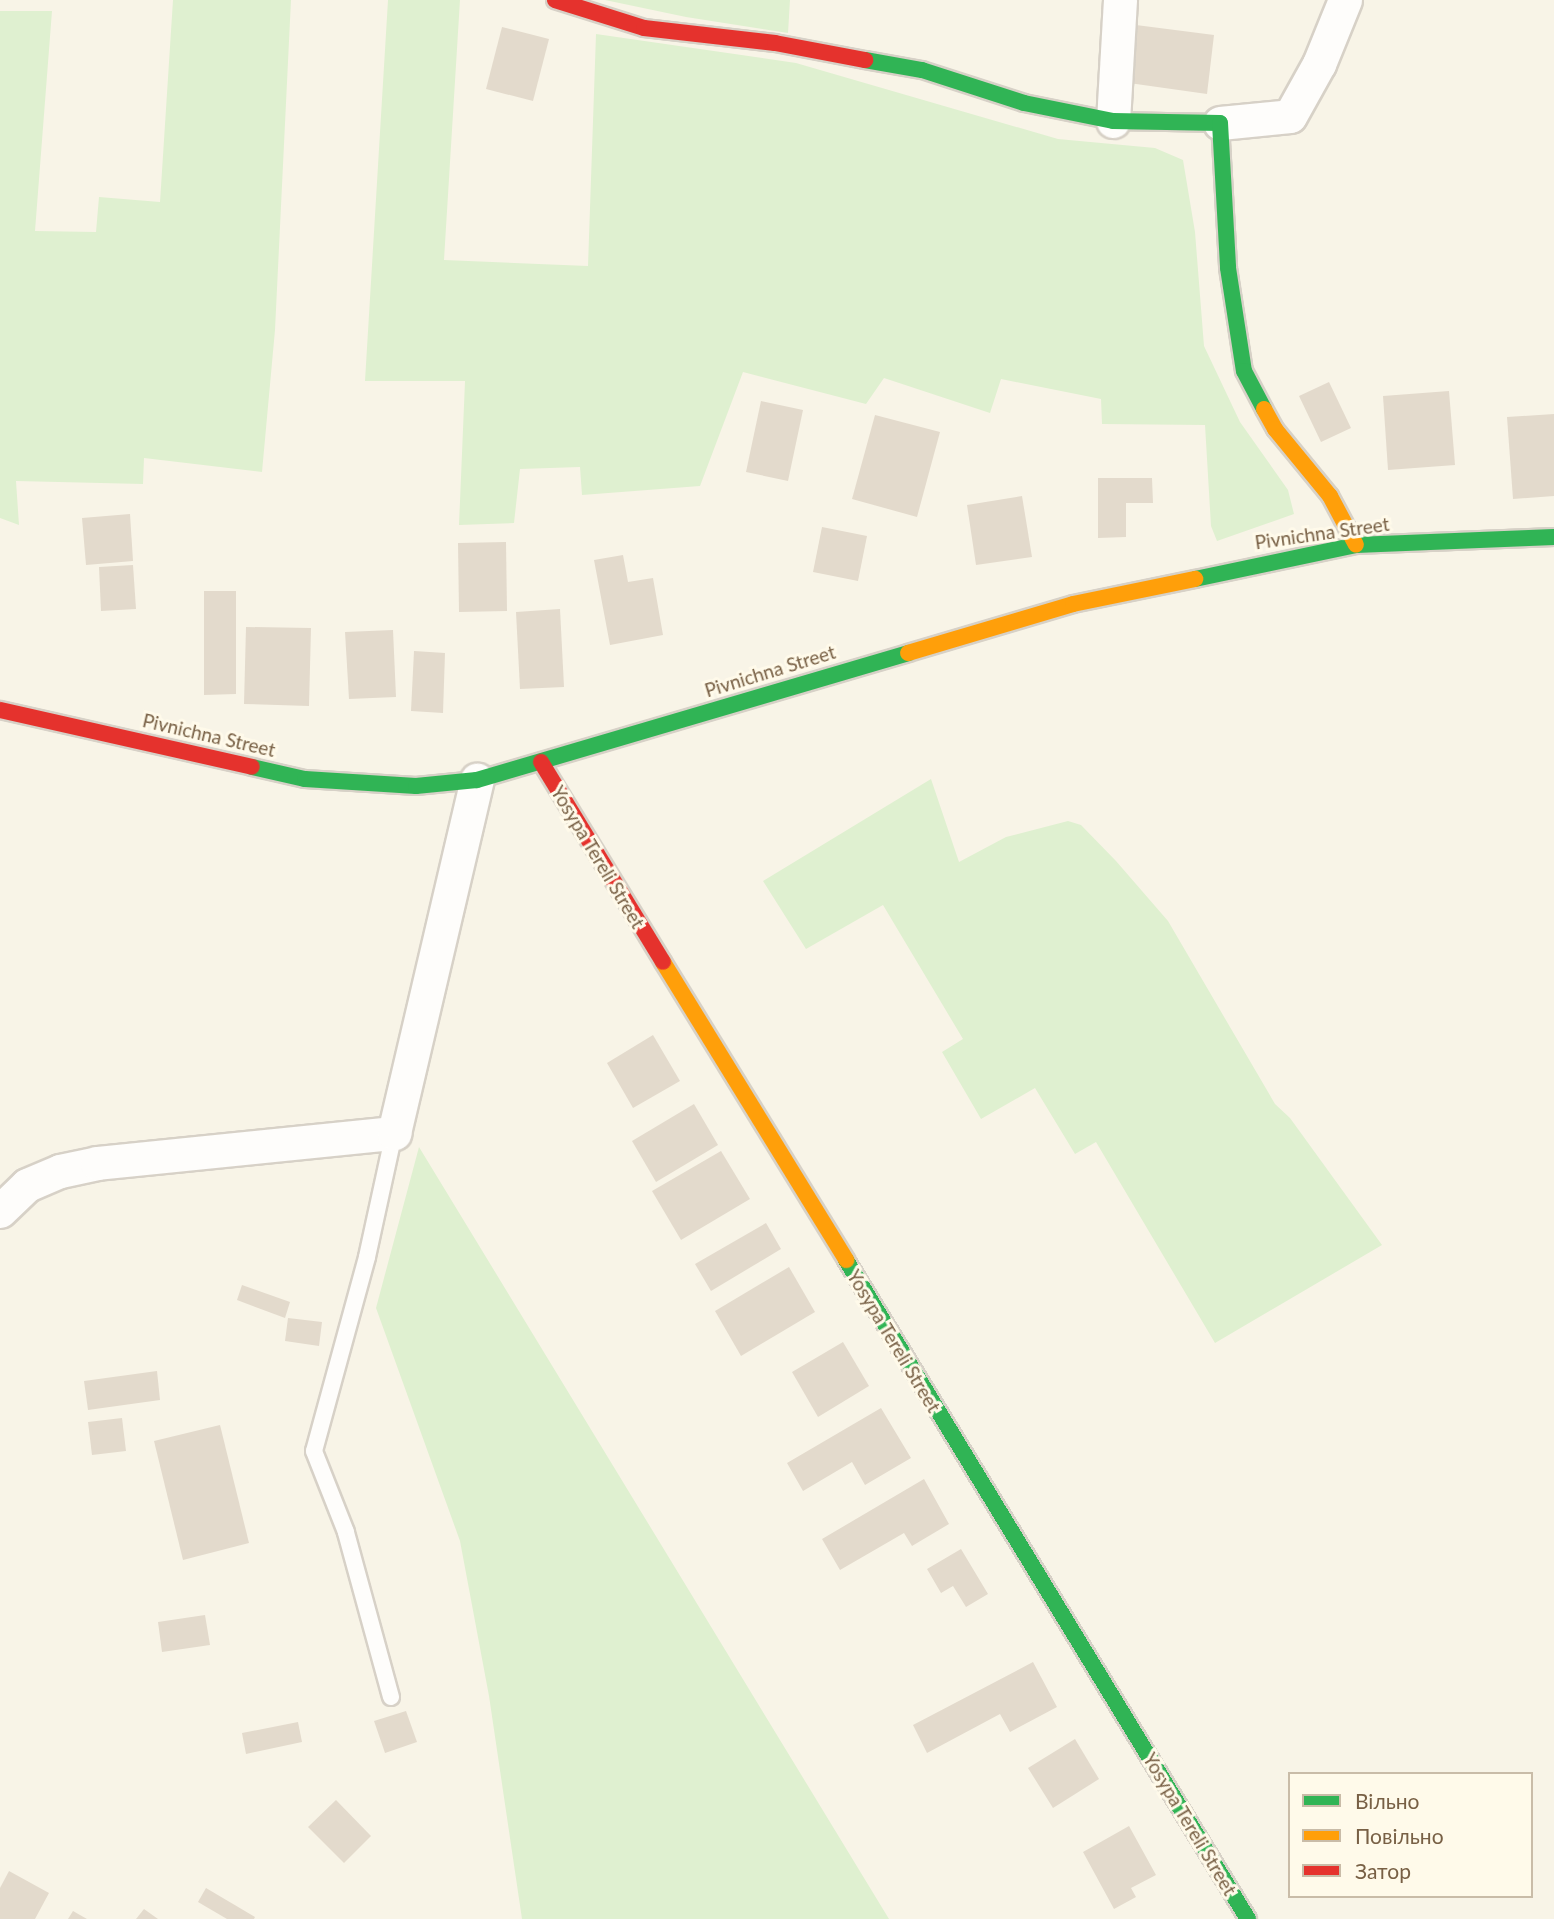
<!DOCTYPE html>
<meta charset="utf-8">
<style>
body{margin:0}
#map{position:relative;width:1554px;height:1919px;overflow:hidden;background:#f8f4e7;font-family:Lato,sans-serif}
div>[style]{position:absolute}
.green>*{inset:0;background:#dff0d0}
.building>*{inset:0;background:#e3dacc}
.roads{filter:drop-shadow(2px 0 #d7d1c7) drop-shadow(-2px 0 #d7d1c7) drop-shadow(0 2px #d7d1c7) drop-shadow(0 -2px #d7d1c7)}
.lane>*{height:16px;margin:-8px;padding:0 8px;transform-origin:8px;border-radius:8px;background:#fefdfb}
.street>*{height:33px;margin:-16.5px;padding:0 16.5px;transform-origin:16.5px;border-radius:16.5px;background:#fefdfb}
.fast>*{height:16px;margin:-8px;padding:0 8px;transform-origin:8px;border-radius:8px;background:#30b455}
.slow>*{height:16px;margin:-8px;padding:0 8px;transform-origin:8px;border-radius:8px;background:#ff9f0a}
.jam>*{height:16px;margin:-8px;padding:0 8px;transform-origin:8px;border-radius:8px;background:#e5322d}
span{translate:-50% -50%;white-space:nowrap;text-align:center;line-height:1.15;-webkit-text-stroke:6px #fffaea;paint-order:stroke}
.street-label{font-size:19px;color:#786045}
.legend{position:absolute;left:1288px;top:1772px;width:245px;height:126px;box-sizing:border-box;background:#fffaea;border:2px solid #c9bca8;margin:0;padding:9px 12px;list-style:none;font-size:21px;color:#786045}
.legend li{display:flex;align-items:center;gap:14px;height:35px}
.legend b{width:35px;border:2px solid #c9bca8}
</style>
<div id="map">
<div class="green">
<div style="clip-path:polygon(173px 0,291px 0,275px 330px,262px 472px,144px 458px,143px 484px,16px 481px,19px 525px,0 518px,0 11px,52px 11px,35px 231px,96px 232px,99px 197px,160px 202px)"></div>
<div style="clip-path:polygon(388px 0,460px 0,444px 260px,588px 266px,596px 34px,796px 63px,1058px 139px,1155px 148px,1183px 160px,1195px 232px,1204px 346px,1240px 422px,1288px 490px,1294px 514px,1217px 541px,1211px 526px,1205px 425px,1102px 424px,1101px 399px,1001px 379px,990px 413px,884px 378px,866px 404px,743px 372px,700px 486px,582px 495px,580px 467px,520px 469px,514px 523px,459px 525px,465px 381px,365px 381px)"></div>
<div style="clip-path:polygon(605px 0,790px 0,788px 33px,686px 17px)"></div>
<div style="clip-path:polygon(931px 779px,959px 862px,1006px 837px,1068px 821px,1081px 825px,1116px 861px,1168px 921px,1275px 1104px,1290px 1118px,1382px 1245px,1215px 1343px,1096px 1142px,1075px 1154px,1035px 1088px,981px 1119px,942px 1052px,963px 1039px,883px 905px,806px 949px,763px 881px)"></div>
<div style="clip-path:polygon(419px 1147px,889px 1919px,522px 1919px,489px 1696px,460px 1541px,376px 1308px)"></div>
</div>
<div class="building">
<div style="clip-path:polygon(1136px 25px,1214px 35px,1207px 94px,1129px 83px)"></div>
<div style="clip-path:polygon(502px 27px,549px 39px,533px 101px,486px 89px)"></div>
<div style="clip-path:polygon(1329px 382px,1351px 428px,1321px 442px,1299px 396px)"></div>
<div style="clip-path:polygon(1449px 391px,1455px 465px,1388px 470px,1383px 396px)"></div>
<div style="clip-path:polygon(761px 401px,803px 410px,788px 481px,746px 472px)"></div>
<div style="clip-path:polygon(1554px 414px,1554px 496px,1513px 499px,1507px 417px)"></div>
<div style="clip-path:polygon(875px 415px,940px 432px,917px 517px,852px 499px)"></div>
<div style="clip-path:polygon(1098px 478px,1152px 478px,1153px 503px,1126px 503px,1126px 537px,1098px 538px)"></div>
<div style="clip-path:polygon(1022px 496px,1032px 557px,976px 565px,967px 505px)"></div>
<div style="clip-path:polygon(130px 514px,133px 561px,86px 565px,82px 518px)"></div>
<div style="clip-path:polygon(822px 527px,867px 536px,858px 581px,813px 572px)"></div>
<div style="clip-path:polygon(506px 542px,507px 611px,459px 612px,458px 543px)"></div>
<div style="clip-path:polygon(623px 555px,628px 582px,653px 578px,663px 635px,610px 645px,594px 560px)"></div>
<div style="clip-path:polygon(133px 565px,136px 609px,101px 611px,99px 567px)"></div>
<div style="clip-path:polygon(204px 591px,236px 591px,236px 694px,204px 695px)"></div>
<div style="clip-path:polygon(560px 609px,564px 687px,520px 689px,516px 612px)"></div>
<div style="clip-path:polygon(246px 627px,311px 628px,309px 706px,244px 704px)"></div>
<div style="clip-path:polygon(393px 630px,396px 697px,349px 699px,345px 632px)"></div>
<div style="clip-path:polygon(414px 651px,445px 653px,443px 713px,411px 711px)"></div>
<div style="clip-path:polygon(653px 1035px,680px 1081px,633px 1108px,607px 1063px)"></div>
<div style="clip-path:polygon(694px 1104px,718px 1145px,656px 1182px,632px 1141px)"></div>
<div style="clip-path:polygon(721px 1151px,750px 1199px,681px 1240px,652px 1191px)"></div>
<div style="clip-path:polygon(766px 1223px,781px 1249px,711px 1291px,695px 1264px)"></div>
<div style="clip-path:polygon(789px 1267px,815px 1312px,741px 1356px,715px 1311px)"></div>
<div style="clip-path:polygon(242px 1285px,290px 1302px,285px 1318px,237px 1300px)"></div>
<div style="clip-path:polygon(288px 1318px,322px 1322px,319px 1346px,285px 1341px)"></div>
<div style="clip-path:polygon(843px 1342px,869px 1386px,818px 1417px,792px 1372px)"></div>
<div style="clip-path:polygon(157px 1371px,160px 1400px,88px 1410px,84px 1381px)"></div>
<div style="clip-path:polygon(881px 1408px,911px 1458px,865px 1485px,852px 1462px,803px 1491px,787px 1463px)"></div>
<div style="clip-path:polygon(122px 1418px,126px 1451px,92px 1455px,88px 1422px)"></div>
<div style="clip-path:polygon(220px 1425px,249px 1543px,183px 1560px,154px 1441px)"></div>
<div style="clip-path:polygon(924px 1479px,949px 1524px,912px 1546px,904px 1533px,840px 1570px,822px 1539px)"></div>
<div style="clip-path:polygon(961px 1549px,988px 1594px,966px 1607px,953px 1586px,941px 1593px,927px 1569px)"></div>
<div style="clip-path:polygon(205px 1615px,210px 1645px,162px 1652px,158px 1622px)"></div>
<div style="clip-path:polygon(1033px 1662px,1057px 1707px,1010px 1732px,1000px 1714px,927px 1753px,913px 1725px)"></div>
<div style="clip-path:polygon(406px 1711px,417px 1742px,385px 1753px,374px 1721px)"></div>
<div style="clip-path:polygon(298px 1722px,302px 1742px,246px 1754px,242px 1733px)"></div>
<div style="clip-path:polygon(1075px 1739px,1099px 1779px,1053px 1808px,1028px 1768px)"></div>
<div style="clip-path:polygon(336px 1800px,371px 1836px,344px 1863px,308px 1827px)"></div>
<div style="clip-path:polygon(1129px 1826px,1156px 1875px,1131px 1888px,1136px 1897px,1114px 1909px,1083px 1852px)"></div>
<div style="clip-path:polygon(9px 1871px,49px 1893px,35px 1919px,0 1919px,0 1888px)"></div>
<div style="clip-path:polygon(206px 1888px,255px 1917px,254px 1919px,227px 1919px,198px 1902px)"></div>
<div style="clip-path:polygon(144px 1909px,158px 1919px,136px 1919px)"></div>
<div style="clip-path:polygon(73px 1911px,87px 1919px,68px 1919px)"></div>
</div>
<div class="roads">
<div class="lane">
<div style="left:391px;top:1697px;width:171px;rotate:-105.3deg"></div>
<div style="left:346px;top:1532px;width:87px;rotate:-111.6deg"></div>
<div style="left:314px;top:1451px;width:201px;rotate:-74.7deg"></div>
<div style="left:367px;top:1257px;width:127px;rotate:-77.7deg"></div>
</div>
<div class="street">
<div style="left:1113px;top:121px;width:121px;rotate:-86.7deg"></div>
<div style="left:1220px;top:123px;width:70px;rotate:-5.7deg"></div>
<div style="left:1290px;top:116px;width:60px;rotate:-60.9deg"></div>
<div style="left:1319px;top:64px;width:69px;rotate:-67.9deg"></div>
<div style="left:0;top:1211px;width:37px;rotate:-44deg"></div>
<div style="left:27px;top:1185px;width:36px;rotate:-23deg"></div>
<div style="left:60px;top:1171px;width:38px;rotate:-12deg"></div>
<div style="left:97px;top:1163px;width:299px;rotate:-5.8deg"></div>
<div style="left:394px;top:1133px;width:363px;rotate:-76.8deg"></div>
</div>
<div class="fast">
<div style="left:865px;top:60px;width:58px;rotate:10deg"></div>
<div style="left:922px;top:70px;width:107px;rotate:17.9deg"></div>
<div style="left:1024px;top:103px;width:91px;rotate:11.4deg"></div>
<div style="left:1113px;top:121px;width:107px;rotate:1.1deg"></div>
<div style="left:1220px;top:123px;width:145px;rotate:86.8deg"></div>
<div style="left:1228px;top:268px;width:104px;rotate:81.2deg"></div>
<div style="left:1244px;top:371px;width:43px;rotate:62.2deg"></div>
<div style="left:1195px;top:579px;width:165px;rotate:-11.9deg"></div>
<div style="left:1356px;top:545px;width:198px;rotate:-2.3deg"></div>
<div style="left:252px;top:767px;width:54px;rotate:12.8deg"></div>
<div style="left:305px;top:779px;width:111px;rotate:3.6deg"></div>
<div style="left:416px;top:786px;width:61px;rotate:-5.6deg"></div>
<div style="left:477px;top:780px;width:449px;rotate:-16.4deg"></div>
<div style="left:846px;top:1260px;width:772px;rotate:58.62deg"></div>
</div>
<div class="slow">
<div style="left:1264px;top:409px;width:23px;rotate:61deg"></div>
<div style="left:1275px;top:429px;width:87px;rotate:50.6deg"></div>
<div style="left:1330px;top:496px;width:55px;rotate:62deg"></div>
<div style="left:908px;top:653px;width:172px;rotate:-16.5deg"></div>
<div style="left:1073px;top:604px;width:125px;rotate:-11.6deg"></div>
<div style="left:663px;top:962px;width:350px;rotate:58.4deg"></div>
</div>
<div class="jam">
<div style="left:555px;top:0;width:93px;rotate:17.5deg"></div>
<div style="left:644px;top:28px;width:132px;rotate:6.5deg"></div>
<div style="left:775px;top:43px;width:92px;rotate:10.7deg"></div>
<div style="left:0;top:710px;width:258px;rotate:12.7deg"></div>
<div style="left:541px;top:762px;width:234px;rotate:58.6deg"></div>
</div>
</div>
<div class="street-label">
<span style="left:1322px;top:533px;rotate:-8deg">Pivnichna Street</span>
<span style="left:770px;top:671px;rotate:-17deg">Pivnichna Street</span>
<span style="left:209px;top:735px;rotate:13deg">Pivnichna Street</span>
<span style="left:598px;top:857px;rotate:59deg">Yosypa Tereli Street</span>
<span style="left:894px;top:1341px;rotate:59deg">Yosypa Tereli Street</span>
<span style="left:1190px;top:1824px;rotate:59deg">Yosypa Tereli Street</span>
</div>
<ul class="legend">
<li><b style="height:9px;background:#30b455"></b>Вільно</li>
<li><b style="height:9px;background:#ff9f0a"></b>Повільно</li>
<li><b style="height:9px;background:#e5322d"></b>Затор</li>
</ul>
</div>
